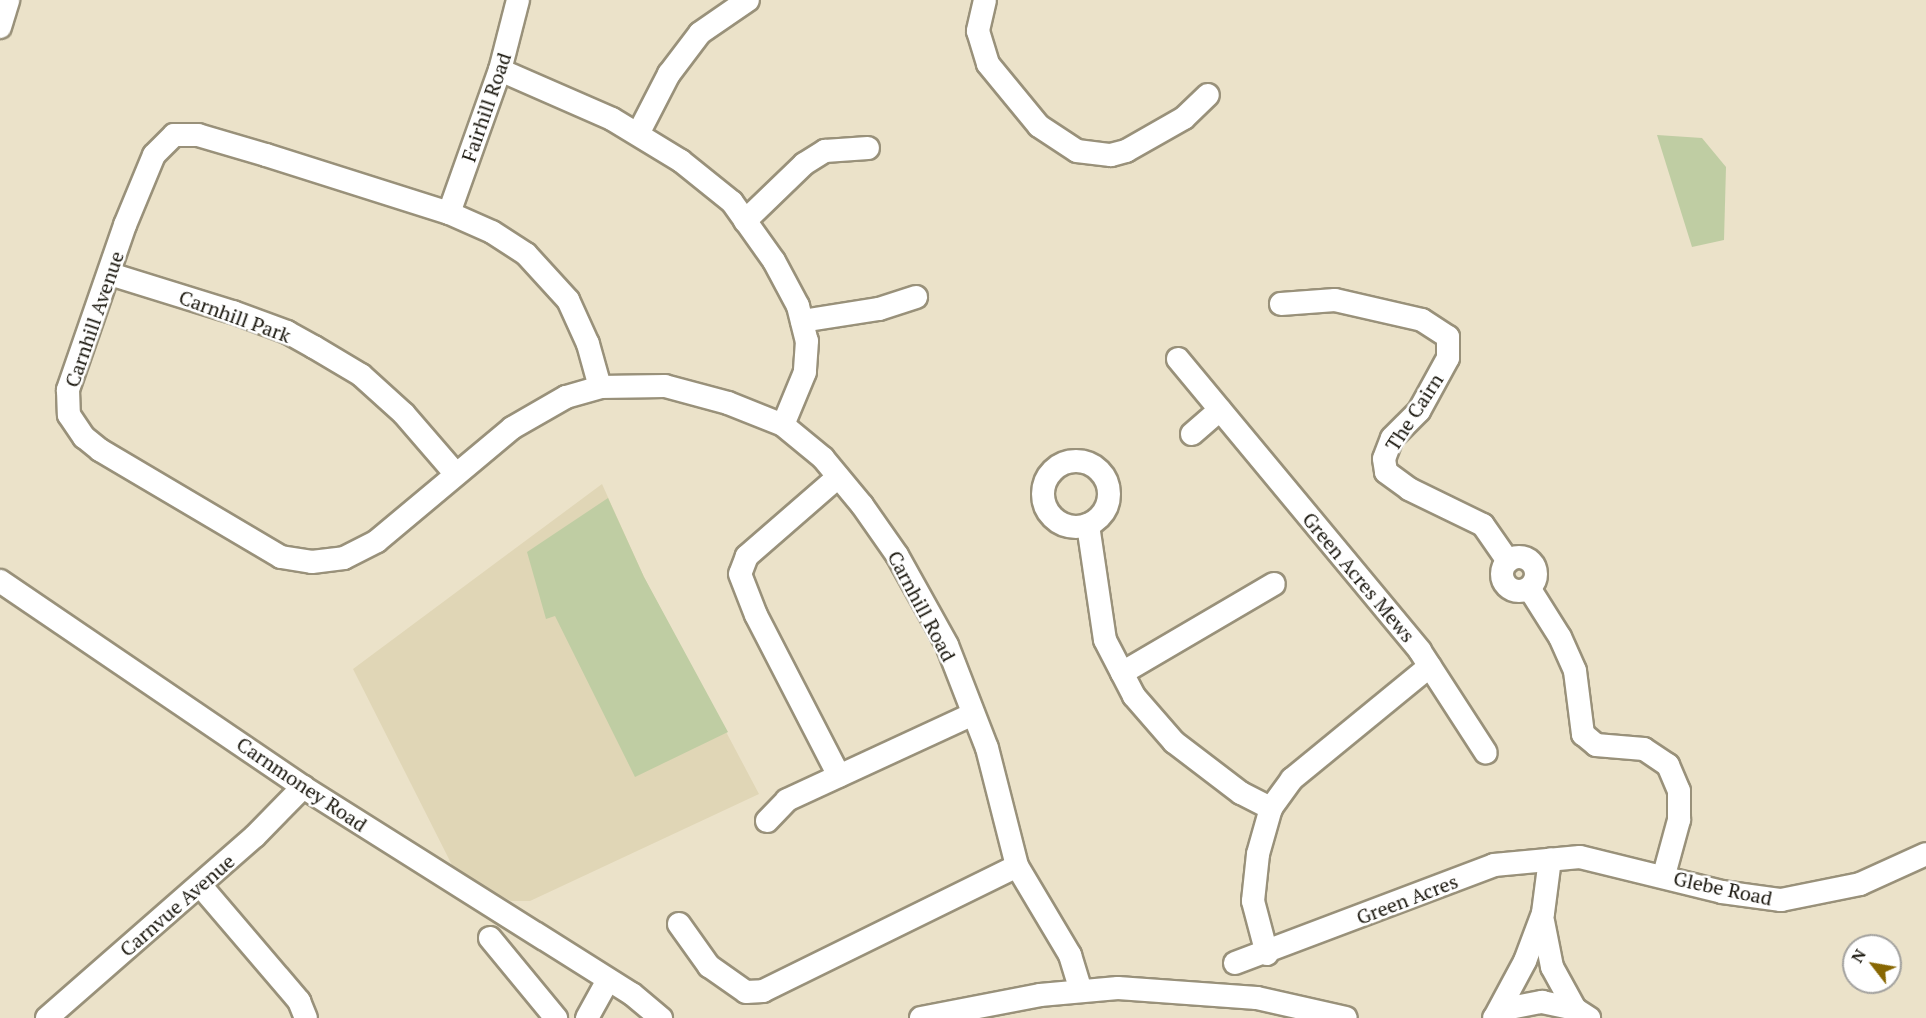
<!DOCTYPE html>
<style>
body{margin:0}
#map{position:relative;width:1926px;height:1018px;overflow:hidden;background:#ebe2c9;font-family:"PT Serif",serif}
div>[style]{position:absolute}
.built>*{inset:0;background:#e0d6b6}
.green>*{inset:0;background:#bfcda3}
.roads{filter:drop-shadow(2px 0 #99917a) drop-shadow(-2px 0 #99917a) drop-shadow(0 2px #99917a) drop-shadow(0 -2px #99917a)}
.minor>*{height:22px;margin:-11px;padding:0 11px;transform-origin:11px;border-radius:11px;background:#fff}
.minor>.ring{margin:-11px;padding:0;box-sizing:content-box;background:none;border:22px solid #fff;border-radius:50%}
span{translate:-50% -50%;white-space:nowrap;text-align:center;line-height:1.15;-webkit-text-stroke:5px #fff;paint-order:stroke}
.street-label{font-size:20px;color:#1a170e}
.north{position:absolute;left:1842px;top:934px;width:60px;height:60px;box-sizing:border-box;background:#fff;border:2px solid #a3a29f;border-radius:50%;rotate:301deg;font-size:16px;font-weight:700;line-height:24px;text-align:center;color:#1a170e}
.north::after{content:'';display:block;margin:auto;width:21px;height:27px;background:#886703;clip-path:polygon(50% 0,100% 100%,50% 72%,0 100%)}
</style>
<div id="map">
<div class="built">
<div style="clip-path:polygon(602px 484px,644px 577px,759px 794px,530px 901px,511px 901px,456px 873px,353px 669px)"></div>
</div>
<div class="green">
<div style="clip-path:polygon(1657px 135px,1702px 138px,1726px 167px,1724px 240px,1692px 247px)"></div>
<div style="clip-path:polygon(608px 498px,644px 577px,728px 732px,635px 777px,555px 616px,546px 619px,527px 552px)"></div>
</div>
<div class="roads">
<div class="minor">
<div style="left:985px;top:0;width:32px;rotate:103deg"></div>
<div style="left:978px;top:31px;width:34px;rotate:73deg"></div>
<div style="left:988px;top:64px;width:80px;rotate:50.6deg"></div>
<div style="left:1039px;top:126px;width:45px;rotate:33.3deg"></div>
<div style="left:1077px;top:151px;width:34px;rotate:7deg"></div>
<div style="left:1111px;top:155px;width:16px;rotate:-15deg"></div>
<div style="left:1126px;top:151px;width:67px;rotate:-29.6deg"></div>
<div style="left:1184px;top:118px;width:33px;rotate:-44deg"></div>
<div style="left:0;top:27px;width:28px;rotate:-73deg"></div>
<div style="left:500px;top:70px;width:122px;rotate:23.6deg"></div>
<div style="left:612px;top:119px;width:81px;rotate:31.3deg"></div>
<div style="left:681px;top:161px;width:65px;rotate:38.8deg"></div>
<div style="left:732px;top:202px;width:72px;rotate:54.6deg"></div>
<div style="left:774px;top:261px;width:51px;rotate:61.9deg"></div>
<div style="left:798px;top:306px;width:36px;rotate:76deg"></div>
<div style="left:807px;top:341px;width:31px;rotate:94deg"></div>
<div style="left:805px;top:372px;width:57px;rotate:112.5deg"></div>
<div style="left:638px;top:134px;width:68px;rotate:-62.7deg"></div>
<div style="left:669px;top:74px;width:51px;rotate:-52.9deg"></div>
<div style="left:700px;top:33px;width:58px;rotate:-34.5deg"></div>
<div style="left:449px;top:213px;width:152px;rotate:-70.4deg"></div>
<div style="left:500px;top:70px;width:72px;rotate:-75.6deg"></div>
<div style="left:745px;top:221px;width:82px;rotate:-44deg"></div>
<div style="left:804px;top:164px;width:25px;rotate:-32deg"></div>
<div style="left:825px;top:151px;width:43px;rotate:-4deg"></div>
<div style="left:110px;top:274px;width:129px;rotate:17.2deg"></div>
<div style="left:233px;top:312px;width:58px;rotate:20.3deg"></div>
<div style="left:287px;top:332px;width:31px;rotate:29deg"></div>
<div style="left:314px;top:347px;width:55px;rotate:30.8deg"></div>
<div style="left:361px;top:375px;width:58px;rotate:42.2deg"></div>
<div style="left:404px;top:414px;width:78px;rotate:49.2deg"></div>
<div style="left:1281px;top:304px;width:54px;rotate:-4.2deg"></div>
<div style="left:1335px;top:300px;width:89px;rotate:12.9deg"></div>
<div style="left:1422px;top:320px;width:31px;rotate:33deg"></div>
<div style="left:1448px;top:337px;width:21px;rotate:90deg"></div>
<div style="left:1448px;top:358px;width:60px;rotate:118.7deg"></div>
<div style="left:1419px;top:411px;width:38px;rotate:135deg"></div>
<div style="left:1392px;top:438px;width:22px;rotate:111deg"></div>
<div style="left:1384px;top:459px;width:13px;rotate:81deg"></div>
<div style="left:1386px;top:472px;width:29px;rotate:36deg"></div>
<div style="left:1409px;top:489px;width:82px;rotate:25.9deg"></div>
<div style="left:1483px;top:525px;width:44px;rotate:55.2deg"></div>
<div style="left:802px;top:321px;width:78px;rotate:-8.9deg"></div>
<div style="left:879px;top:309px;width:39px;rotate:-18deg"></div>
<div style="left:1178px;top:359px;width:379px;rotate:50.3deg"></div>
<div style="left:1420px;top:651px;width:121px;rotate:57.1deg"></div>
<div style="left:600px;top:387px;width:45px;rotate:-105.6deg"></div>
<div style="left:588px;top:344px;width:48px;rotate:-114.4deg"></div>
<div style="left:568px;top:300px;width:62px;rotate:-132.4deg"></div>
<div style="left:526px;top:254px;width:40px;rotate:-147.1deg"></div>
<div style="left:492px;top:232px;width:47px;rotate:-156.2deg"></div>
<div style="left:449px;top:213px;width:192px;rotate:-162.4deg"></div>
<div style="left:266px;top:155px;width:71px;rotate:-163.6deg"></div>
<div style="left:198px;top:135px;width:24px;rotate:180deg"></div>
<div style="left:174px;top:135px;width:28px;rotate:135deg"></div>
<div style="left:154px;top:155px;width:76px;rotate:112.5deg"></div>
<div style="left:125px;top:225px;width:175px;rotate:109.1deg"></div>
<div style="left:68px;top:390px;width:25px;rotate:88deg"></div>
<div style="left:69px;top:415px;width:27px;rotate:56deg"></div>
<div style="left:84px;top:437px;width:21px;rotate:39deg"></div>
<div style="left:100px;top:450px;width:210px;rotate:30.6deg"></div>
<div style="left:281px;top:557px;width:31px;rotate:9deg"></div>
<div style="left:312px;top:562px;width:32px;rotate:-7deg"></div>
<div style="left:344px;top:558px;width:37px;rotate:-27deg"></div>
<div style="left:377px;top:541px;width:176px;rotate:-39.9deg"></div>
<div style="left:512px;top:428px;width:62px;rotate:-29.9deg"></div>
<div style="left:566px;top:397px;width:35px;rotate:-16deg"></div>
<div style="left:600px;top:387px;width:65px;rotate:-0.9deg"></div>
<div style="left:665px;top:386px;width:65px;rotate:15.1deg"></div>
<div style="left:728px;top:403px;width:59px;rotate:21.8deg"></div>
<div style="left:783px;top:425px;width:52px;rotate:39.5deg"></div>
<div style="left:823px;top:458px;width:61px;rotate:50.3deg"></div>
<div style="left:862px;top:505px;width:61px;rotate:55deg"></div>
<div style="left:897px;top:555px;width:103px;rotate:60.9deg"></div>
<div style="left:947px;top:645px;width:110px;rotate:68.8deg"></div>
<div style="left:987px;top:748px;width:122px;rotate:75.7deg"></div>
<div style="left:1017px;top:866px;width:104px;rotate:59.2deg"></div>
<div style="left:1070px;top:955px;width:37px;rotate:73deg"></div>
<div style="left:1192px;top:434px;width:37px;rotate:-41deg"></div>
<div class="ring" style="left:1043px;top:461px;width:44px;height:44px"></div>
<div style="left:838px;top:477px;width:121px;rotate:139deg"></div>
<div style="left:747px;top:556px;width:19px;rotate:111deg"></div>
<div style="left:740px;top:574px;width:44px;rotate:68.7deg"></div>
<div style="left:756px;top:615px;width:181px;rotate:62.7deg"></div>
<div style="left:1088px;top:525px;width:116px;rotate:81.6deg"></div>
<div style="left:1105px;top:640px;width:63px;rotate:62.6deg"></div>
<div style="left:1134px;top:696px;width:61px;rotate:49deg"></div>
<div style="left:1174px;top:742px;width:84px;rotate:37.3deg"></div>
<div style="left:1241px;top:793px;width:34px;rotate:27deg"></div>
<div class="ring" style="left:1502px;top:557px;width:12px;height:12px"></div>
<div style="left:0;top:581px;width:366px;rotate:34.2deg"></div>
<div style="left:303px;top:787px;width:389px;rotate:32.2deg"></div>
<div style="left:632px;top:994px;width:38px;rotate:40deg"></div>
<div style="left:1529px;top:588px;width:58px;rotate:57.7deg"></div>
<div style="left:1560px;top:637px;width:37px;rotate:66deg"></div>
<div style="left:1575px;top:671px;width:64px;rotate:82.8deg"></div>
<div style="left:1583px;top:734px;width:17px;rotate:40deg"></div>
<div style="left:1596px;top:745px;width:48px;rotate:4.8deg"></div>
<div style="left:1644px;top:749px;width:29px;rotate:34deg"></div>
<div style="left:1668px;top:765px;width:28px;rotate:67deg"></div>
<div style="left:1679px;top:791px;width:29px;rotate:90deg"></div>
<div style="left:1679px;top:820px;width:57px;rotate:105.3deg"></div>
<div style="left:1122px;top:673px;width:176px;rotate:-30.4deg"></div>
<div style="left:767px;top:821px;width:29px;rotate:-46deg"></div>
<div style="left:787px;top:800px;width:203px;rotate:-24.8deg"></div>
<div style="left:200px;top:885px;width:153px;rotate:49.5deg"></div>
<div style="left:299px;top:1001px;width:18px;rotate:68deg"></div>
<div style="left:1543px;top:921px;width:47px;rotate:78.9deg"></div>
<div style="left:1552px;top:967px;width:48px;rotate:61.3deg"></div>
<div style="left:679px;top:924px;width:52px;rotate:54.5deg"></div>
<div style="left:709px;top:966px;width:45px;rotate:35.1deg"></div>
<div style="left:746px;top:992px;width:17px;rotate:-3deg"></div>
<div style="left:763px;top:991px;width:283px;rotate:-26.2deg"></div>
<div style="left:490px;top:938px;width:104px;rotate:50.5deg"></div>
<div style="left:1267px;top:954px;width:55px;rotate:-104.8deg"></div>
<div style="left:1253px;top:901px;width:47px;rotate:-83.9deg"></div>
<div style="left:1258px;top:854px;width:48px;rotate:-74.2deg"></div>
<div style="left:1271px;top:808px;width:36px;rotate:-54deg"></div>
<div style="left:1292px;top:779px;width:178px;rotate:-39.3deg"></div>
<div style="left:1235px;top:963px;width:277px;rotate:-20.7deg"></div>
<div style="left:1494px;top:865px;width:86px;rotate:-5.3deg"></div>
<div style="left:1580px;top:857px;width:146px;rotate:13.8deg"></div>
<div style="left:1722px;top:892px;width:60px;rotate:7.7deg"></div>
<div style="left:1781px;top:900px;width:81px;rotate:-11.4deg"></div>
<div style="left:1860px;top:884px;width:72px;rotate:-24.4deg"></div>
<div style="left:1495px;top:1017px;width:64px;rotate:-61.8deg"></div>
<div style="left:1525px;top:961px;width:51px;rotate:-69.4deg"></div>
<div style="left:1543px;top:913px;width:54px;rotate:-82.6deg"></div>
<div style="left:47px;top:1018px;width:276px;rotate:-41.2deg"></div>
<div style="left:255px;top:836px;width:69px;rotate:-45.6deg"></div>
<div style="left:587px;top:1018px;width:43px;rotate:-61.1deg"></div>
<div style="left:921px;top:1018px;width:121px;rotate:-10.9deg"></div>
<div style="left:1040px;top:995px;width:78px;rotate:-5.1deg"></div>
<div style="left:1118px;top:988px;width:139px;rotate:4.1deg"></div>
<div style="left:1257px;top:998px;width:91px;rotate:12.7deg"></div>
<div style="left:1494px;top:1018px;width:19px;rotate:-32deg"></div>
<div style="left:1510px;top:1008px;width:33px;rotate:-11deg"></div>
<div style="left:1542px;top:1002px;width:34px;rotate:12deg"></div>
<div style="left:1575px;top:1009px;width:17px;rotate:33deg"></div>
</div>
</div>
<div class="street-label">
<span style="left:486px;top:107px;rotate:-71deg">Fairhill Road</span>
<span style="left:235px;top:316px;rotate:20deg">Carnhill Park</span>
<span style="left:94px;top:319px;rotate:-71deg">Carnhill Avenue</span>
<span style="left:1414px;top:412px;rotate:-57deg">The Cairn</span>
<span style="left:1359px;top:577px;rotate:50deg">Green Acres Mews</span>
<span style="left:922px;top:606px;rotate:62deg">Carnhill Road</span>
<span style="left:302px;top:784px;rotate:34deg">Carnmoney Road</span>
<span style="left:1723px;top:888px;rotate:12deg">Glebe Road</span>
<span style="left:1407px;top:899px;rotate:-21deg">Green Acres</span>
<span style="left:177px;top:905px;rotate:-41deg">Carnvue Avenue</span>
</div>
<div class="north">N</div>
</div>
